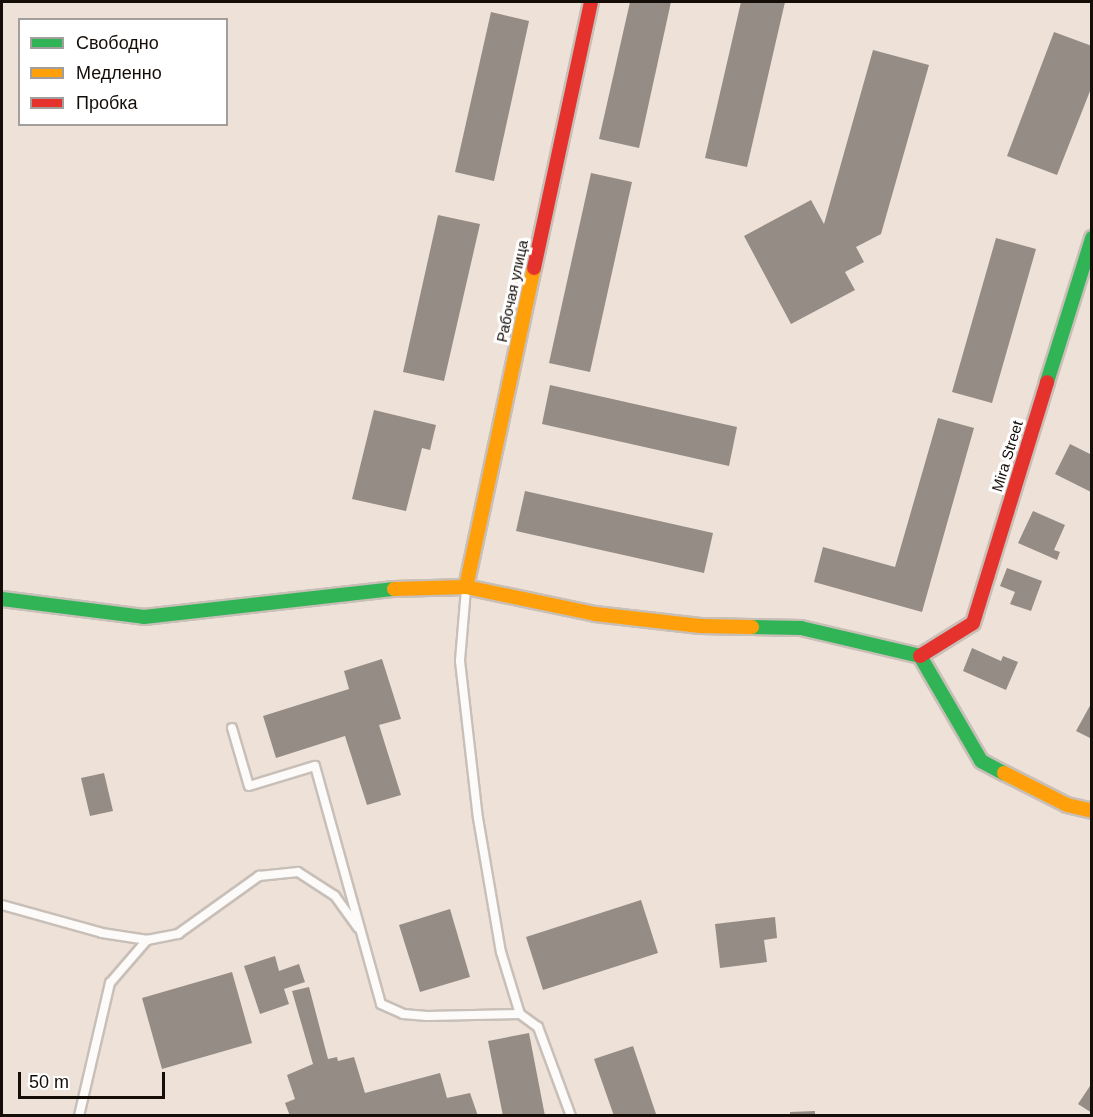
<!DOCTYPE html>
<meta charset="utf-8">
<style>
body{margin:0}
#map{position:relative;width:1093px;height:1117px;overflow:hidden;background:#eee2d8;font-family:Arial,sans-serif}
div>[style]{position:absolute}
.building>*{inset:0;background:#958c85}
.roads{filter:drop-shadow(2px 0 #c8bfb8) drop-shadow(-2px 0 #c8bfb8) drop-shadow(0 2px #c8bfb8) drop-shadow(0 -2px #c8bfb8)}
.lane>*{height:8px;margin:-4px;padding:0 4px;transform-origin:4px;border-radius:4px;background:#fcfbf9}
.fast>*{height:14px;margin:-7px;padding:0 7px;transform-origin:7px;border-radius:7px;background:#30b455}
.slow>*{height:14px;margin:-7px;padding:0 7px;transform-origin:7px;border-radius:7px;background:#ff9f0a}
.jam>*{height:14px;margin:-7px;padding:0 7px;transform-origin:7px;border-radius:7px;background:#e5322d}
span{translate:-50% -50%;white-space:nowrap;text-align:center;line-height:1.15;-webkit-text-stroke:6px #fff;paint-order:stroke}
.street-label{font-size:15px;color:#140d08}
.frame{position:absolute;inset:0;border:3px solid #140d08;pointer-events:none}
.legend{position:absolute;left:18px;top:18px;width:210px;height:108px;box-sizing:border-box;background:#fff;border:2px solid #a19e9c;margin:0;padding:8px 10px;list-style:none;font-size:18px;color:#140d08}
.legend li{display:flex;align-items:center;gap:12px;height:30px}
.legend b{width:30px;border:2px solid #a19e9c}
.scale{position:absolute;left:18px;top:1072px;width:147px;height:27px;box-sizing:border-box;border:3px solid #140d08;border-top:0;padding-left:8px;font-size:18px;line-height:21px;white-space:nowrap;color:#140d08;-webkit-text-stroke:4px #fff;paint-order:stroke}
</style>
<div id="map">
<div class="building">
<div style="clip-path:polygon(630px 2px,671px 2px,639px 148px,599px 139px)"></div>
<div style="clip-path:polygon(741px 2px,785px 2px,747px 167px,705px 158px)"></div>
<div style="clip-path:polygon(491px 12px,529px 21px,494px 181px,455px 172px)"></div>
<div style="clip-path:polygon(1054px 32px,1092px 46px,1092px 86px,1057px 175px,1007px 156px)"></div>
<div style="clip-path:polygon(873px 50px,929px 65px,881px 234px,856px 247px,864px 262px,845px 272px,855px 290px,791px 324px,744px 236px,811px 200px,824px 224px)"></div>
<div style="clip-path:polygon(591px 173px,632px 182px,590px 372px,549px 363px)"></div>
<div style="clip-path:polygon(438px 215px,480px 224px,444px 381px,403px 372px)"></div>
<div style="clip-path:polygon(996px 238px,1036px 249px,992px 403px,952px 392px)"></div>
<div style="clip-path:polygon(550px 385px,737px 427px,729px 466px,542px 424px)"></div>
<div style="clip-path:polygon(374px 410px,436px 425px,430px 450px,422px 448px,406px 511px,352px 499px)"></div>
<div style="clip-path:polygon(938px 418px,974px 428px,922px 612px,814px 582px,823px 547px,895px 567px)"></div>
<div style="clip-path:polygon(1070px 444px,1092px 455px,1091px 492px,1055px 474px)"></div>
<div style="clip-path:polygon(525px 491px,713px 533px,704px 573px,516px 531px)"></div>
<div style="clip-path:polygon(1033px 511px,1065px 525px,1054px 550px,1060px 552px,1057px 560px,1018px 543px)"></div>
<div style="clip-path:polygon(1007px 568px,1042px 581px,1031px 611px,1010px 604px,1015px 592px,1000px 586px)"></div>
<div style="clip-path:polygon(972px 648px,1001px 661px,1003px 656px,1018px 662px,1006px 690px,963px 671px)"></div>
<div style="clip-path:polygon(382px 659px,401px 719px,379px 725px,401px 795px,367px 805px,345px 736px,276px 758px,263px 716px,349px 689px,344px 671px)"></div>
<div style="clip-path:polygon(1092px 702px,1092px 739px,1076px 731px)"></div>
<div style="clip-path:polygon(104px 773px,113px 811px,90px 816px,81px 778px)"></div>
<div style="clip-path:polygon(641px 900px,658px 953px,543px 990px,526px 937px)"></div>
<div style="clip-path:polygon(450px 909px,470px 977px,420px 992px,399px 925px)"></div>
<div style="clip-path:polygon(775px 917px,777px 938px,764px 940px,767px 962px,720px 968px,715px 924px)"></div>
<div style="clip-path:polygon(275px 956px,279px 971px,299px 964px,305px 982px,284px 989px,289px 1004px,260px 1014px,244px 966px)"></div>
<div style="clip-path:polygon(232px 972px,252px 1043px,162px 1069px,142px 998px)"></div>
<div style="clip-path:polygon(309px 987px,328px 1059px,337px 1057px,338px 1061px,354px 1057px,365px 1093px,440px 1073px,447px 1098px,470px 1093px,478px 1116px,290px 1116px,285px 1103px,295px 1099px,287px 1075px,313px 1064px,292px 991px)"></div>
<div style="clip-path:polygon(529px 1033px,545px 1116px,503px 1116px,488px 1041px)"></div>
<div style="clip-path:polygon(633px 1046px,656px 1114px,614px 1116px,594px 1059px)"></div>
<div style="clip-path:polygon(1092px 1083px,1092px 1113px,1078px 1104px)"></div>
<div style="clip-path:polygon(815px 1111px,815px 1116px,790px 1116px,790px 1112px)"></div>
</div>
<div class="roads">
<div class="lane">
<div style="left:466px;top:589px;width:72px;rotate:94.8deg"></div>
<div style="left:460px;top:661px;width:158px;rotate:83.5deg"></div>
<div style="left:478px;top:818px;width:136px;rotate:80.3deg"></div>
<div style="left:501px;top:952px;width:65px;rotate:73deg"></div>
<div style="left:232px;top:728px;width:60px;rotate:73.7deg"></div>
<div style="left:249px;top:786px;width:69px;rotate:-16.9deg"></div>
<div style="left:315px;top:766px;width:247px;rotate:74.5deg"></div>
<div style="left:381px;top:1004px;width:24px;rotate:24deg"></div>
<div style="left:403px;top:1014px;width:24px;rotate:5deg"></div>
<div style="left:427px;top:1016px;width:93px;rotate:-1.2deg"></div>
<div style="left:520px;top:1014px;width:22px;rotate:36deg"></div>
<div style="left:538px;top:1027px;width:95px;rotate:69.7deg"></div>
<div style="left:2px;top:905px;width:104px;rotate:15.6deg"></div>
<div style="left:102px;top:933px;width:46px;rotate:8.8deg"></div>
<div style="left:147px;top:940px;width:32px;rotate:-11deg"></div>
<div style="left:178px;top:934px;width:100px;rotate:-35.6deg"></div>
<div style="left:259px;top:876px;width:39px;rotate:-6deg"></div>
<div style="left:298px;top:872px;width:44px;rotate:33deg"></div>
<div style="left:335px;top:896px;width:39px;rotate:54deg"></div>
<div style="left:79px;top:1116px;width:137px;rotate:-76.9deg"></div>
<div style="left:110px;top:983px;width:57px;rotate:-49.3deg"></div>
</div>
<div class="fast">
<div style="left:1047px;top:382px;width:151px;rotate:-72.6deg"></div>
<div style="left:2px;top:599px;width:143px;rotate:7.2deg"></div>
<div style="left:144px;top:617px;width:252px;rotate:-6.4deg"></div>
<div style="left:752px;top:627px;width:49px;rotate:1.2deg"></div>
<div style="left:801px;top:628px;width:122px;rotate:13.2deg"></div>
<div style="left:920px;top:656px;width:121px;rotate:59.8deg"></div>
<div style="left:981px;top:761px;width:26px;rotate:28deg"></div>
</div>
<div class="slow">
<div style="left:466px;top:587px;width:326px;rotate:-78deg"></div>
<div style="left:394px;top:589px;width:72px;rotate:-1.6deg"></div>
<div style="left:466px;top:587px;width:132px;rotate:11.8deg"></div>
<div style="left:595px;top:614px;width:106px;rotate:6.5deg"></div>
<div style="left:700px;top:626px;width:52px;rotate:1.1deg"></div>
<div style="left:1004px;top:773px;width:71px;rotate:26.9deg"></div>
<div style="left:1067px;top:805px;width:26px;rotate:13deg"></div>
</div>
<div class="jam">
<div style="left:534px;top:268px;width:272px;rotate:-77.9deg"></div>
<div style="left:920px;top:656px;width:62px;rotate:-31.9deg"></div>
<div style="left:973px;top:623px;width:252px;rotate:-72.9deg"></div>
</div>
</div>
<div class="street-label">
<span style="left:512px;top:291px;rotate:-78deg">Рабочая улица</span>
<span style="left:1007px;top:456px;rotate:-73deg">Mira Street</span>
</div>
<div class="frame"></div>
<ul class="legend">
<li><b style="height:8px;background:#30b455"></b>Свободно</li>
<li><b style="height:8px;background:#ff9f0a"></b>Медленно</li>
<li><b style="height:8px;background:#e5322d"></b>Пробка</li>
</ul>
<div class="scale">50 m</div>
</div>
